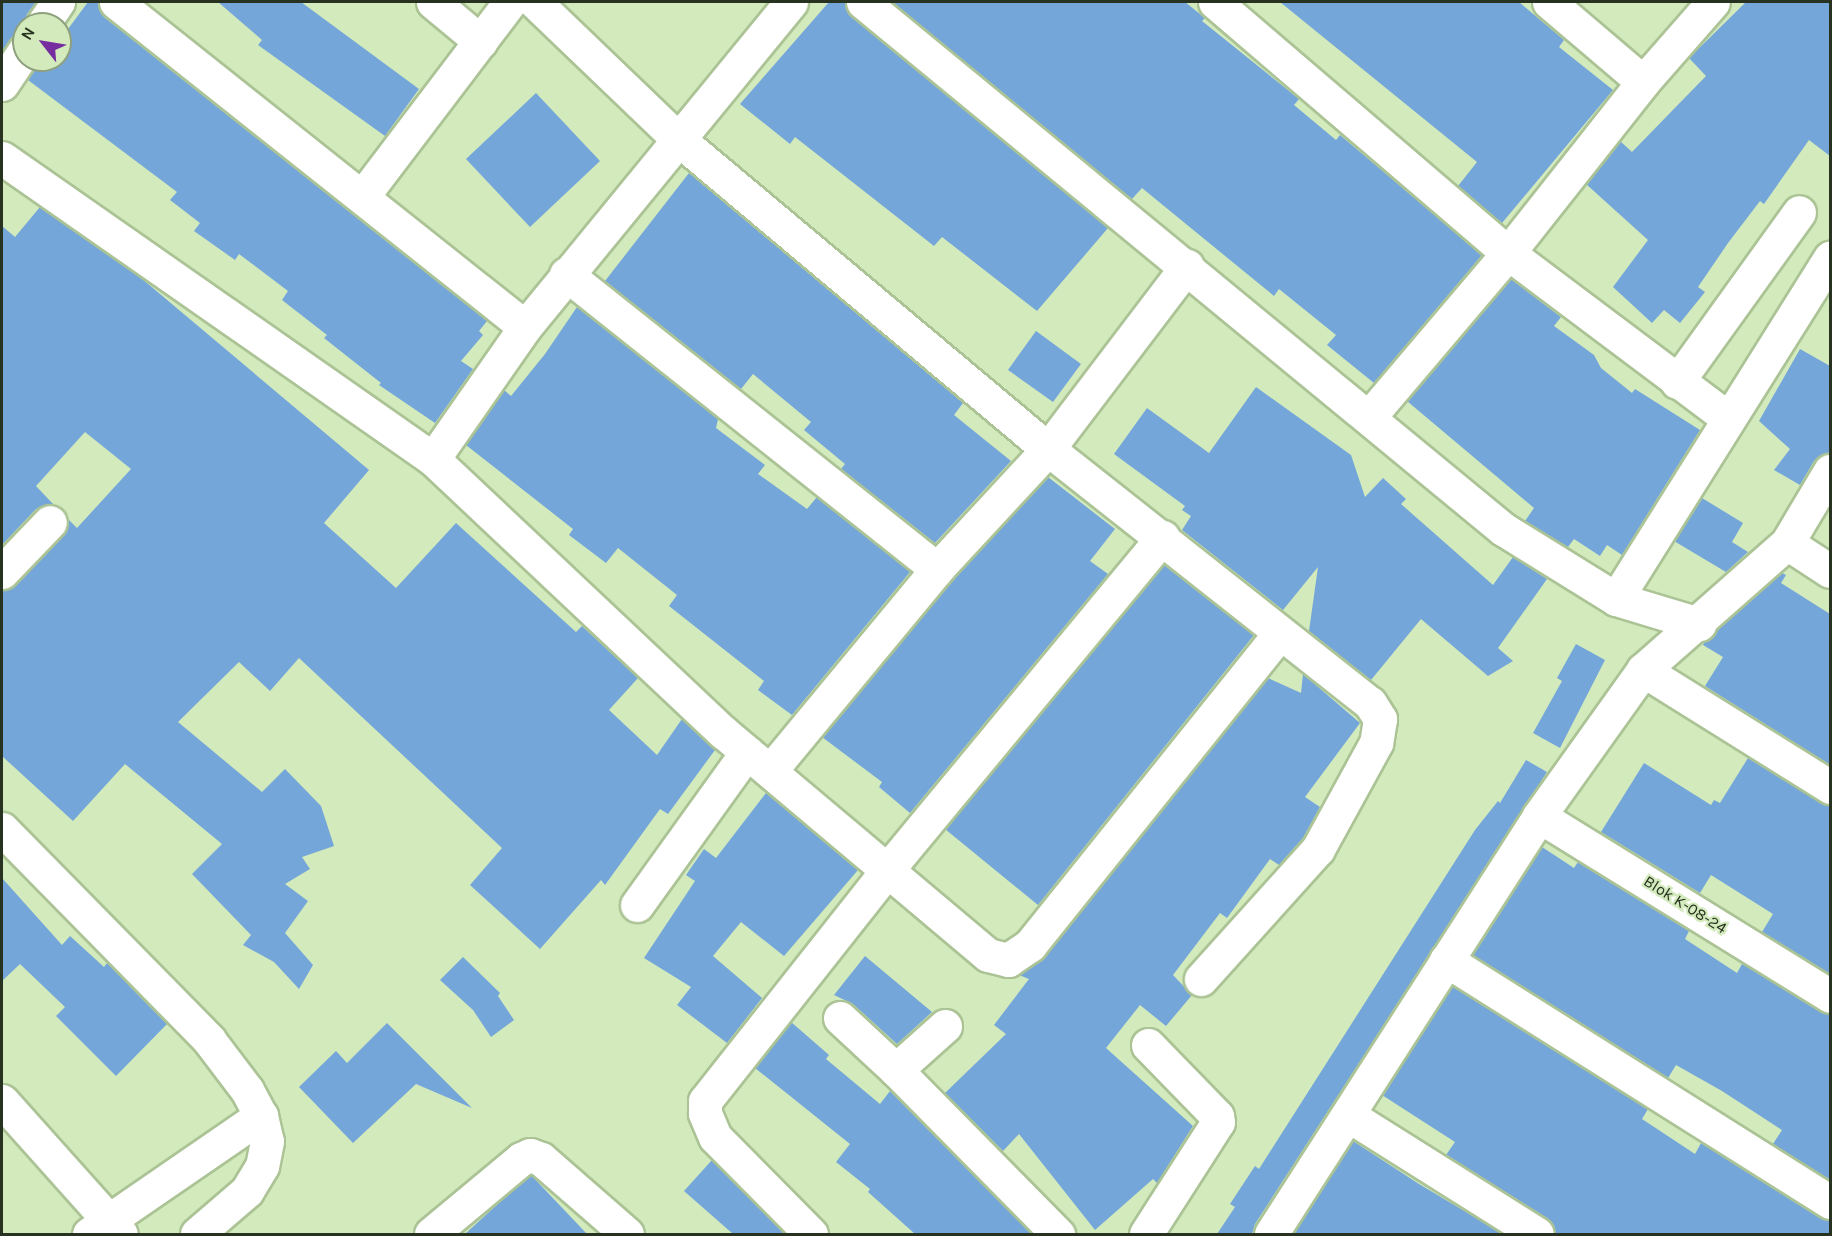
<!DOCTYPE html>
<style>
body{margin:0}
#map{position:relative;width:1832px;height:1236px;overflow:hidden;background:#d2eabc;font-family:Karla,sans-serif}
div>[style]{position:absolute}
.building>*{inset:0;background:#75a6d9}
.roads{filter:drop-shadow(2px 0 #abc395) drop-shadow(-2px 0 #abc395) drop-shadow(0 2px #abc395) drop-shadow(0 -2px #abc395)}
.minor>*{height:33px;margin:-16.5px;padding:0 16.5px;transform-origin:16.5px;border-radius:16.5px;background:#fff}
span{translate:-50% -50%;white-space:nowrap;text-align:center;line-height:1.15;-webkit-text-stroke:4.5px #d2eabc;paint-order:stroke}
.street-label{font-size:16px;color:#283220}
.frame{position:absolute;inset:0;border:3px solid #283220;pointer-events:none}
.north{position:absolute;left:12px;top:12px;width:60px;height:60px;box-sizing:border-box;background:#d2eabc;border:2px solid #8ea07e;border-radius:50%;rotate:301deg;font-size:16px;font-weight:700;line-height:24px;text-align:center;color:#283220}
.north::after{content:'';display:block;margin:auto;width:21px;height:27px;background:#762da0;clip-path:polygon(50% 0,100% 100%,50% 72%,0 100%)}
</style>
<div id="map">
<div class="building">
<div style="clip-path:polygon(2px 2px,36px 2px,27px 14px,24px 32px,15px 35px,2px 51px)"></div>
<div style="clip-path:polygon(88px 2px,98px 2px,104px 17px,487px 321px,479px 331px,483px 335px,461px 361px,473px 369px,435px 423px,379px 385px,381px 383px,324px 338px,327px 335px,282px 300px,288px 291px,239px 254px,235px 260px,194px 231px,200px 223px,170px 200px,177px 192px,28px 80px,40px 60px,60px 60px,60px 32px,64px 26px,68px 29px)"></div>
<div style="clip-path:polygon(218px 2px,301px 2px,419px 89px,385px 136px,258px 45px,262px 40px)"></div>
<div style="clip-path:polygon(829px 2px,845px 2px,851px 16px,1108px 228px,1037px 311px,942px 237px,934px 246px,795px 137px,790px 144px,740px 104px)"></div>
<div style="clip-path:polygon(892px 2px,1185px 2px,1205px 18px,1202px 21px,1299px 99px,1294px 105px,1336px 140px,1340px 135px,1482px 255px,1374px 383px,1327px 345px,1336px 335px,1279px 289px,1274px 296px,1142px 188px,1132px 199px)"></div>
<div style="clip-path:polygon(1280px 2px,1519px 2px,1564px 40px,1559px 47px,1613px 90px,1502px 223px,1458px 186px,1477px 162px)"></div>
<div style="clip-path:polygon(1746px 2px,1830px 2px,1830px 156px,1809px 140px,1764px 204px,1760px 201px,1728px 243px,1698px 287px,1705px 292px,1680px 323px,1664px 310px,1652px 323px,1613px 287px,1648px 240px,1586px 184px,1620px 141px,1632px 152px,1706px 76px,1689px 58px)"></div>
<div style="clip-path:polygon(536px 93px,600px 161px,530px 227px,466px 159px)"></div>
<div style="clip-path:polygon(689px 173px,963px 403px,954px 415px,1011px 461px,935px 543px,841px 469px,845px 464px,804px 430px,811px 422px,753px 374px,741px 389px,605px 281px)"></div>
<div style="clip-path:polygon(40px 207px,141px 278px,369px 470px,324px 523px,396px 588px,456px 523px,576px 632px,582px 626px,638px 678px,609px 710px,657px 755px,682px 719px,715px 750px,668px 814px,660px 809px,605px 885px,601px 880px,540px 949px,470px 885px,502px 848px,299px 658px,270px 691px,239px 662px,178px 722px,262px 792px,285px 769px,321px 806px,334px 846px,302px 857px,310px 869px,285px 884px,308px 901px,285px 933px,313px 965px,299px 989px,274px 962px,243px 945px,251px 935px,192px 874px,222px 844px,125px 764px,73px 821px,2px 756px,2px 590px,16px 585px,64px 535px,68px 519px,77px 528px,131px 469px,85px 432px,36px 486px,53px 504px,36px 509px,2px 545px,2px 226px,15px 237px)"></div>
<div style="clip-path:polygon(1511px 279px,1561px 317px,1554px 326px,1594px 355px,1601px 368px,1632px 393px,1635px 389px,1700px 430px,1622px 555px,1607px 545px,1600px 556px,1574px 539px,1568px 547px,1525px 521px,1534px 508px,1407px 401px)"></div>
<div style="clip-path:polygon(577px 307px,718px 419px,716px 428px,765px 465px,758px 474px,807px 509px,817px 497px,910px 572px,792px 715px,758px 690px,764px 681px,669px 606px,677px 595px,618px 548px,606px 563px,569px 535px,573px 529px,466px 445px,504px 390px,511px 396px,545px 354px)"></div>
<div style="clip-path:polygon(1036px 331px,1081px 364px,1053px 402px,1008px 370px)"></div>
<div style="clip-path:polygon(1800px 349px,1830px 366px,1830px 452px,1814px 461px,1800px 485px,1774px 470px,1790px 449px,1759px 421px)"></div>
<div style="clip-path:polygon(1256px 387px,1351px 455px,1365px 497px,1383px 478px,1406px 499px,1401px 504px,1493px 585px,1513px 557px,1547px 579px,1498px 648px,1513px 661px,1488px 676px,1421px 619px,1371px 680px,1309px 631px,1318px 567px,1283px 610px,1182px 530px,1191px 516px,1182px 510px,1185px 506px,1114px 454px,1147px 408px,1209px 453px)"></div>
<div style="clip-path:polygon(1048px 477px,1115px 529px,1090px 561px,1108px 574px,910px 813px,879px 787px,882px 782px,822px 737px,951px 581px)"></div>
<div style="clip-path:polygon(1702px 498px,1743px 523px,1732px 542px,1748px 552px,1726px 572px,1674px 541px)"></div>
<div style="clip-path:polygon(1164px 565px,1254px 635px,1038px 905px,945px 829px)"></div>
<div style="clip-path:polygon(1782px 573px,1786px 575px,1781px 583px,1830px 614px,1830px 765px,1705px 686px,1723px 657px,1703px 645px,1705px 641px)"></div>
<div style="clip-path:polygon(1576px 644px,1605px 660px,1560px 748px,1533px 733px,1562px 681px,1557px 678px)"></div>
<div style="clip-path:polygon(1303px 674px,1360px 723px,1305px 797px,1320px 807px,1303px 838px,1279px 865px,1270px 859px,1227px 918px,1220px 913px,1173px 975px,1192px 995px,1166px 1026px,1140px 1005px,1106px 1048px,1193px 1126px,1157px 1183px,1153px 1179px,1095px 1230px,1019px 1134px,1003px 1151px,945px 1093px,1006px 1034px,994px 1025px,1029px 979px,1019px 975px,1045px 957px,1268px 678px,1301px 693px)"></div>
<div style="clip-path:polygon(1748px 758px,1830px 806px,1830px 974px,1762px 932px,1773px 914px,1711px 875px,1700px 893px,1601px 832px,1644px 763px,1711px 805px,1714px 800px,1720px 803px)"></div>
<div style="clip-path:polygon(1526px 760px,1547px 772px,1255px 1224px,1252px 1234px,1217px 1234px,1235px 1207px,1230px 1204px,1255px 1166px,1259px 1169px,1475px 830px,1498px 801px,1500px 803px)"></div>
<div style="clip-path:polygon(766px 793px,858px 870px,784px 956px,741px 922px,713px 956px,762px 998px,727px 1043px,677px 1005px,691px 987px,644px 958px,695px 881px,686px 875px,704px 849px,716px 858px)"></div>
<div style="clip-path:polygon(1542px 847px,1574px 868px,1578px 862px,1689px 931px,1685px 939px,1737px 973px,1742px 964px,1830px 1015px,1830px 1180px,1773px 1144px,1782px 1130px,1722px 1091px,1676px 1065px,1668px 1078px,1472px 955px)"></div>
<div style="clip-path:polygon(2px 878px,62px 945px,70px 936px,104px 967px,107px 963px,167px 1024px,116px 1076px,56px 1016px,65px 1007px,20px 964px,2px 981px)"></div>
<div style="clip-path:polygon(865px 956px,932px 1012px,897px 1044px,853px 1004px,834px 995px)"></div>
<div style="clip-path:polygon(463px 957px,500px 993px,498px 996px,514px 1020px,491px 1037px,473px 1010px,440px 980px)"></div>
<div style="clip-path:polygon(1452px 986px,1648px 1109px,1642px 1119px,1695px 1154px,1701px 1143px,1820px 1218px,1830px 1221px,1830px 1234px,1556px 1234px,1547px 1218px,1446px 1155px,1455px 1142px,1382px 1095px)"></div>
<div style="clip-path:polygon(791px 1022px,829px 1055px,826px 1059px,880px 1104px,890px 1091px,1032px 1234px,915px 1234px,868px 1192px,870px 1189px,836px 1162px,850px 1144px,755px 1068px)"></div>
<div style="clip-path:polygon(387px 1023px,472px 1108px,416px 1084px,353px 1143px,299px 1087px,336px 1051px,347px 1063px)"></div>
<div style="clip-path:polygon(1353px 1141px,1419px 1184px,1503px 1234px,1293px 1234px)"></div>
<div style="clip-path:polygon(712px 1160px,785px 1234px,733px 1234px,684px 1191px)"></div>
<div style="clip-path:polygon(531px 1175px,587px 1234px,465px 1234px,513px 1190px)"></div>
</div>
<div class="roads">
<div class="minor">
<div style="left:116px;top:2px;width:522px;rotate:38.47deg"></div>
<div style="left:433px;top:2px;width:62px;rotate:39.8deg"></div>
<div style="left:535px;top:2px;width:197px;rotate:43.8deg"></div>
<div style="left:677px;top:138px;width:484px;rotate:40deg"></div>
<div style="left:1048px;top:449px;width:410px;rotate:38.3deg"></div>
<div style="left:1370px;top:703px;width:19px;rotate:58deg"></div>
<div style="left:1380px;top:719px;width:24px;rotate:99deg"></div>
<div style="left:1376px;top:743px;width:121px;rotate:118.7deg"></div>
<div style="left:1318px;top:849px;width:175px;rotate:132deg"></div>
<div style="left:863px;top:2px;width:829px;rotate:39.47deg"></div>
<div style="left:1503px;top:529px;width:133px;rotate:31.8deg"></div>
<div style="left:1616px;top:599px;width:87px;rotate:16.8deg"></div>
<div style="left:1215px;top:2px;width:386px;rotate:40.6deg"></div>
<div style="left:1508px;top:253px;width:276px;rotate:36.9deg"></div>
<div style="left:1549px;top:2px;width:123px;rotate:40.4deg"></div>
<div style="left:43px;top:24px;width:27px;rotate:-56deg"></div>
<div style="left:2px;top:84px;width:40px;rotate:-56deg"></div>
<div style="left:2px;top:158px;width:526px;rotate:34.93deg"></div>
<div style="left:433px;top:459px;width:398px;rotate:43.3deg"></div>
<div style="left:723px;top:732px;width:346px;rotate:40.1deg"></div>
<div style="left:988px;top:955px;width:21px;rotate:14deg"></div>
<div style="left:1008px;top:960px;width:27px;rotate:-34deg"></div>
<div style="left:1030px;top:945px;width:398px;rotate:-51.3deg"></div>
<div style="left:362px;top:197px;width:245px;rotate:-52.8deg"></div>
<div style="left:566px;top:274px;width:474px;rotate:38.5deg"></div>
<div style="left:1677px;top:382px;width:209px;rotate:-54.3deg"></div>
<div style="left:1369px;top:417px;width:215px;rotate:-49.7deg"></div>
<div style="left:1508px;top:253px;width:218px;rotate:-51.7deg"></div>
<div style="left:1643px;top:82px;width:106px;rotate:-48.8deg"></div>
<div style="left:433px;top:459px;width:161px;rotate:-55.1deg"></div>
<div style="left:525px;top:327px;width:420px;rotate:-50.7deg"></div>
<div style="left:1787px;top:543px;width:51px;rotate:33.1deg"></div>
<div style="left:2px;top:572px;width:69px;rotate:-46.2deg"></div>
<div style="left:1616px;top:599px;width:403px;rotate:-57.9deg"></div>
<div style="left:1643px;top:670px;width:221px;rotate:32deg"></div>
<div style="left:770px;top:771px;width:262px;rotate:-50.4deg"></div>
<div style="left:937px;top:569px;width:163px;rotate:-47.2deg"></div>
<div style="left:1048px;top:449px;width:230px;rotate:-52.8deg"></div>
<div style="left:1539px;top:816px;width:342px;rotate:31.7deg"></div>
<div style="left:2px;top:829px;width:296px;rotate:45.5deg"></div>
<div style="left:209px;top:1040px;width:63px;rotate:52.8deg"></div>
<div style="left:247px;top:1090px;width:30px;rotate:62deg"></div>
<div style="left:261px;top:1116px;width:26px;rotate:77deg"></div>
<div style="left:267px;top:1141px;width:25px;rotate:101deg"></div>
<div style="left:262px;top:1166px;width:29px;rotate:121deg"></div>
<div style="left:247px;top:1191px;width:66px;rotate:139.3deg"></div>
<div style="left:637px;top:905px;width:188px;rotate:-54.3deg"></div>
<div style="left:1446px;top:960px;width:454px;rotate:32.2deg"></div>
<div style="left:840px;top:1018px;width:76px;rotate:42.9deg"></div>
<div style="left:945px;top:1026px;width:66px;rotate:138.1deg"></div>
<div style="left:896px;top:1070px;width:231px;rotate:45.4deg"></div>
<div style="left:2px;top:1101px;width:178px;rotate:48.2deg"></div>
<div style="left:1348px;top:1115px;width:223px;rotate:32.2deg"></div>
<div style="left:89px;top:1234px;width:209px;rotate:-34.5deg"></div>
<div style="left:431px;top:1234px;width:117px;rotate:-39.8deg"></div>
<div style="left:521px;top:1159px;width:10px;rotate:-24deg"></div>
<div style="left:530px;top:1155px;width:12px;rotate:20deg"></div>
<div style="left:541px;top:1159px;width:114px;rotate:41.1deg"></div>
<div style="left:811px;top:1234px;width:136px;rotate:-134.7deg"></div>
<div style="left:715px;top:1137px;width:26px;rotate:-113deg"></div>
<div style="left:705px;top:1113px;width:12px;rotate:-90deg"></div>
<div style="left:705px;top:1101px;width:295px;rotate:-51.7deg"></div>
<div style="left:888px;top:869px;width:431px;rotate:-50.4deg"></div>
<div style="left:1146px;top:1234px;width:133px;rotate:-57.3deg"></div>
<div style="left:1218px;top:1122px;width:6px;rotate:-99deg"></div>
<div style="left:1217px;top:1116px;width:99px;rotate:-134.2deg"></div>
<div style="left:1271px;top:1234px;width:497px;rotate:-57.3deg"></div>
<div style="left:1539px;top:816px;width:179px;rotate:-54.5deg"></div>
<div style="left:1643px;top:670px;width:192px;rotate:-41.4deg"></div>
<div style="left:1787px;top:543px;width:84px;rotate:-59.2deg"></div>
</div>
</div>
<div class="street-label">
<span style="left:1685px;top:905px;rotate:32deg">Blok K-08-24</span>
</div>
<div class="frame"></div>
<div class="north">N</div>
</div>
